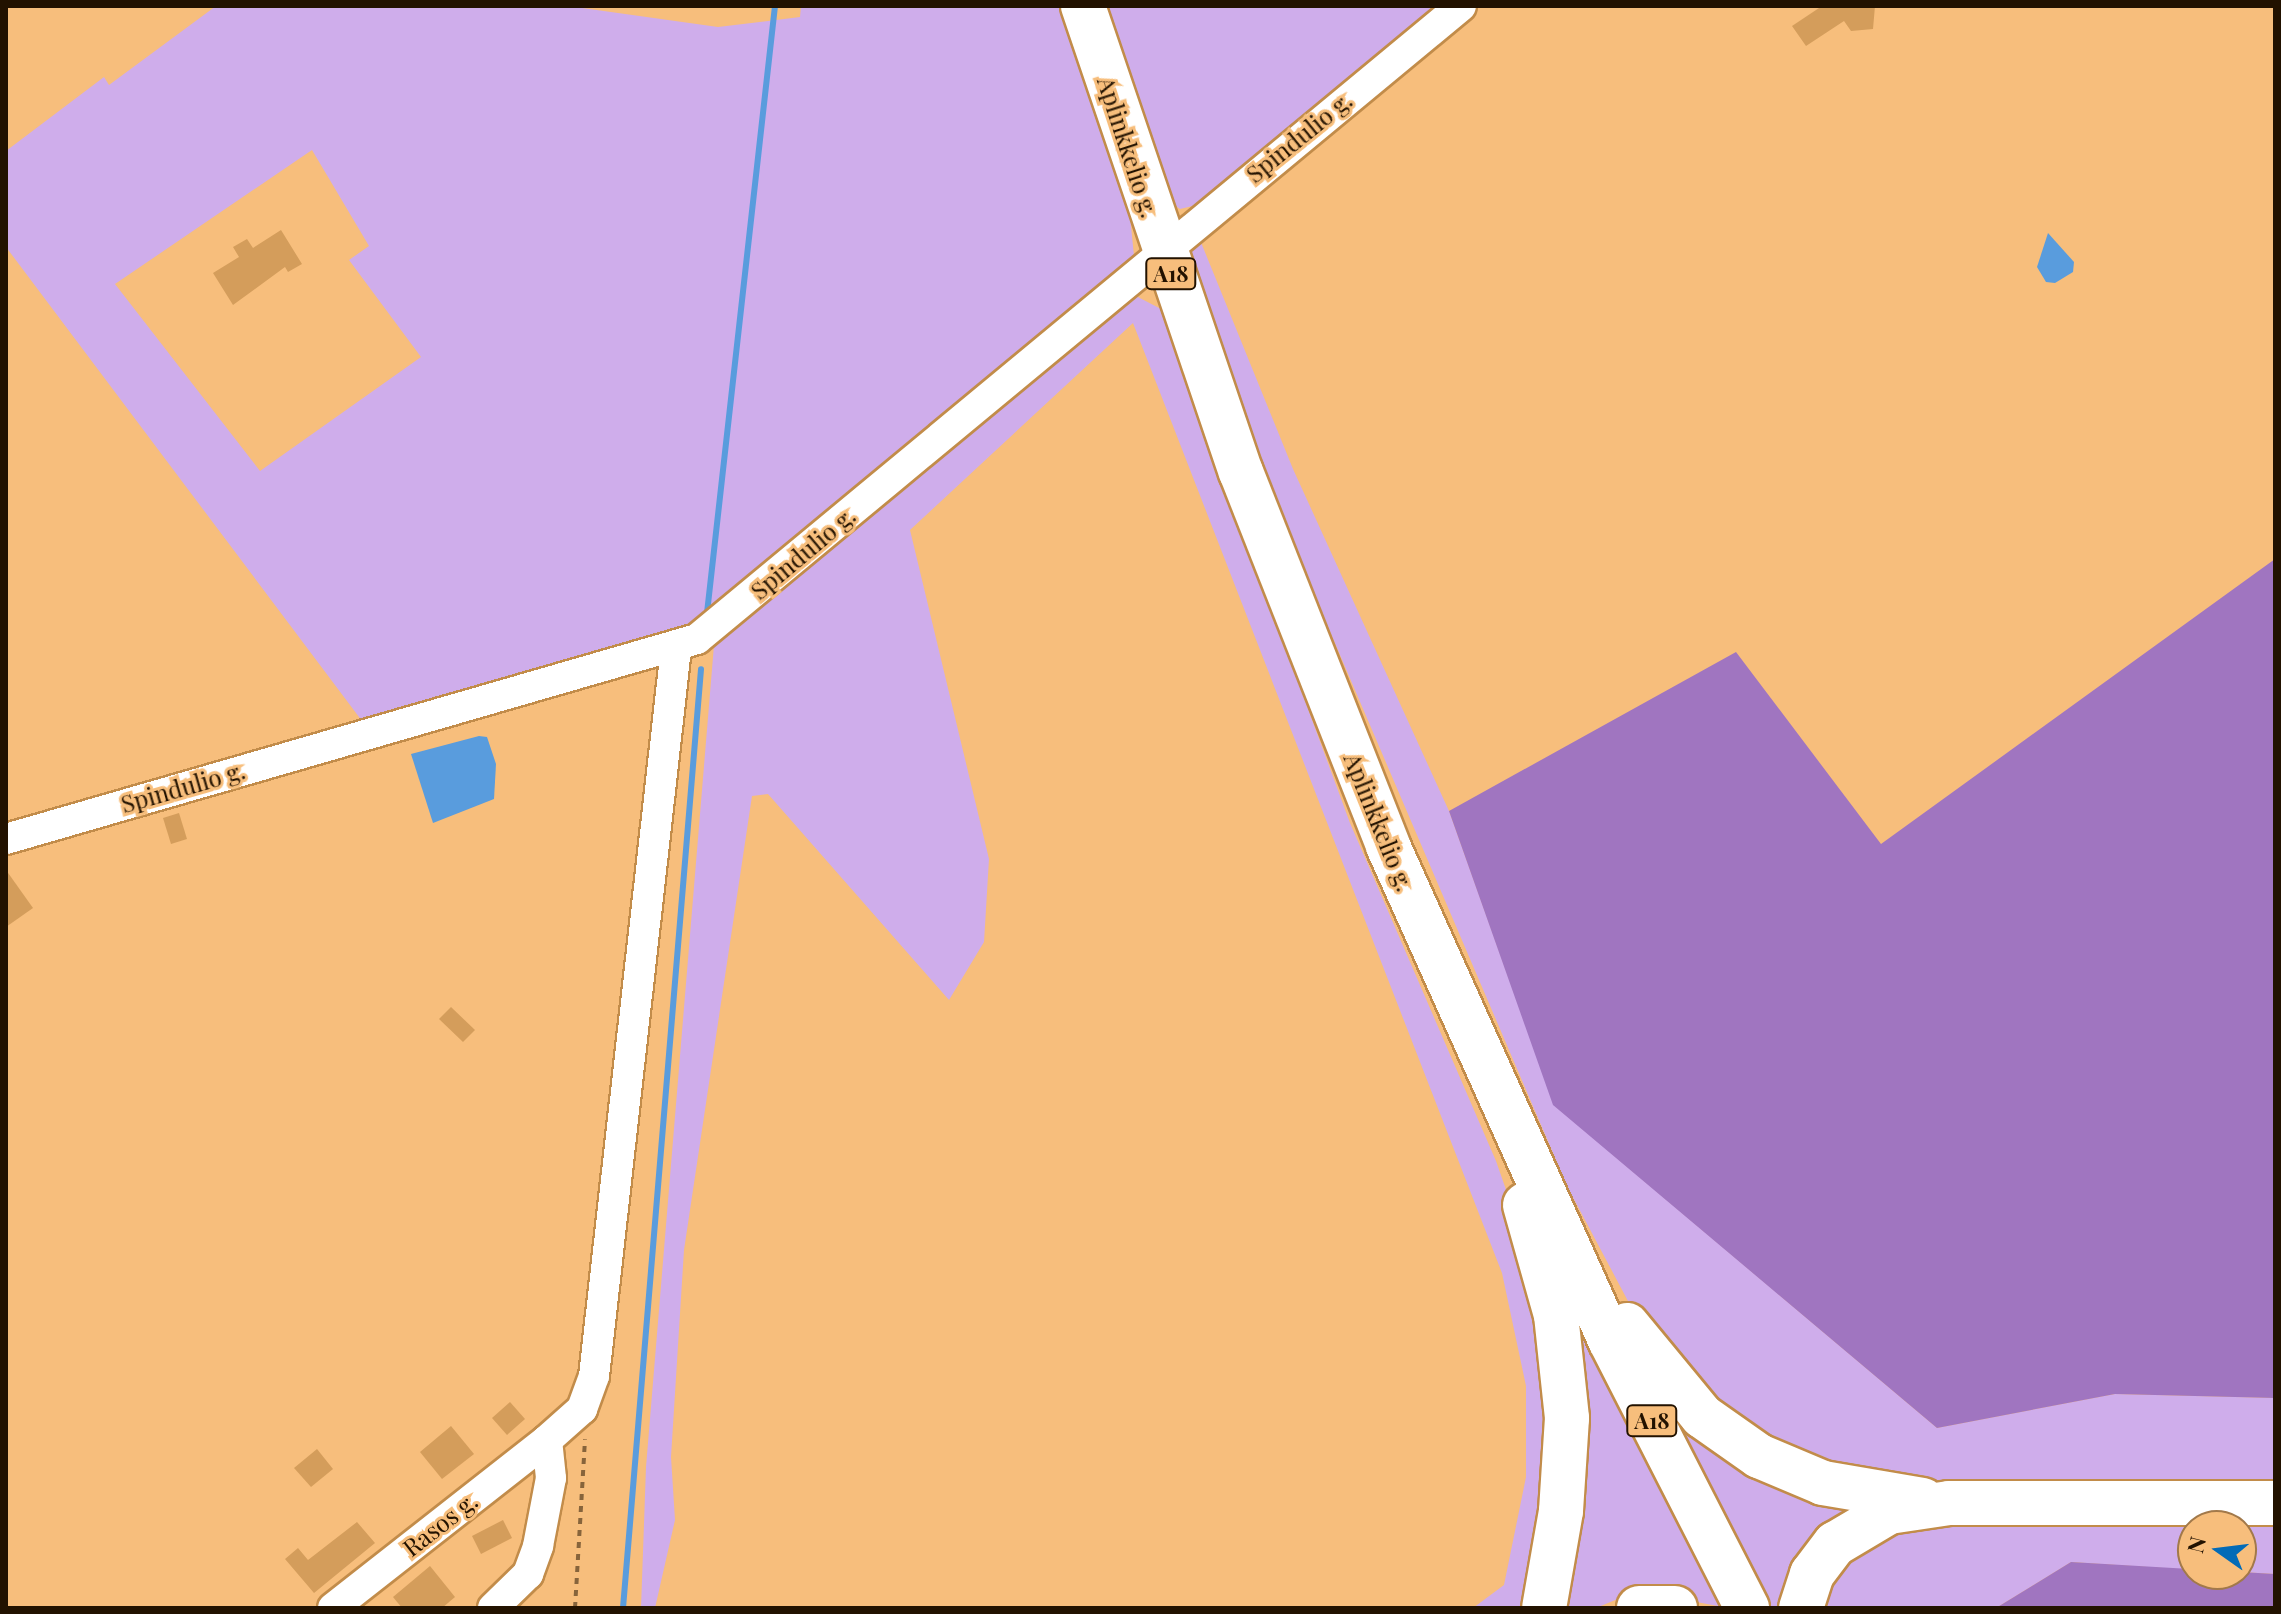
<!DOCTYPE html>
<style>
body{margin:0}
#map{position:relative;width:2281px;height:1614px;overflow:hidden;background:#f7be7c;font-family:"Playfair Display",serif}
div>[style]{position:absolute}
.green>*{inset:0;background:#cfadeb}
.forest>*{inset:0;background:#a075c0}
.water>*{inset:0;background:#599cdd}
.stream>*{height:6px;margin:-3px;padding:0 3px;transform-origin:3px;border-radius:3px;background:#599cdd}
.building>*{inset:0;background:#d49d5b}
.path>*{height:4px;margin-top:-2px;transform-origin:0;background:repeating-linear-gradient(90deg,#87643b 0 6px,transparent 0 12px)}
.roads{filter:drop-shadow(2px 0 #c28c4a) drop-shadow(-2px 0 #c28c4a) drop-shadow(0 2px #c28c4a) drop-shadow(0 -2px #c28c4a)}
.minor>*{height:30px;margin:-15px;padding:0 15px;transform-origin:15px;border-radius:15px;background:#fff}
.highway>*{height:44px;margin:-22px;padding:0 22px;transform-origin:22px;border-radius:22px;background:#fff}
span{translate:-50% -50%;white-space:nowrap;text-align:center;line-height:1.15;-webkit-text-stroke:6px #f7be7c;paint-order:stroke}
.shield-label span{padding:2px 6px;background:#f7be7c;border:2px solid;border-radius:6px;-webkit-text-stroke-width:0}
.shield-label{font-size:22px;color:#221200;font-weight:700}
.street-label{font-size:24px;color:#221200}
.frame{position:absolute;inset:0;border:8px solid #221200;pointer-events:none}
.north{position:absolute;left:2177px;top:1510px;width:80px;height:80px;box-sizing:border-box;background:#f7be7c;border:2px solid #a2794a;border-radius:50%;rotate:284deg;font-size:22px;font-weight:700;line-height:32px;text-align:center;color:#221200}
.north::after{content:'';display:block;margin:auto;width:28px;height:36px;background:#036bb7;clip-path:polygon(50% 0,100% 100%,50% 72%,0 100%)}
</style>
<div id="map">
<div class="green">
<div style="clip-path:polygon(evenodd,216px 6px,568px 6px,718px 27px,800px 17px,801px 6px,1067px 6px,1130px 216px,1134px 256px,693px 627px,362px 721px,6px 247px,6px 151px,104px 77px,109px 85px,216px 6px,312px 150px,369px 246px,349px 260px,421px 357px,260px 471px,115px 284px,312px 150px)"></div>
<div style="clip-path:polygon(1103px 6px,1439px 6px,1201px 204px,1180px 209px,1170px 202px)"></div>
<div style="clip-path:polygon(1198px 235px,1293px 469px,1449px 811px,1554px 1105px,1937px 1428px,2115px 1394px,2275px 1398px,2275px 1489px,1956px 1492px,1783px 1460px,1646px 1335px,1568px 1188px,1254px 454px,1186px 249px)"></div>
<div style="clip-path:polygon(1136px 296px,1161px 309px,1350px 823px,1496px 1161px,1533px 1267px,1557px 1407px,1532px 1608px,1473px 1608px,1504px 1585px,1526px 1477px,1526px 1386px,1502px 1273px,1133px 323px,910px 530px,989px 859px,984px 942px,949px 1000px,768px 794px,752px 796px,684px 1250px,671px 1457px,675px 1520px,655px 1608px,641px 1608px,646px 1467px,714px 645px)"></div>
<div style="clip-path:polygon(1563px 1287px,1728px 1608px,1660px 1595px,1620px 1598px,1596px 1608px,1557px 1608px)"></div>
<div style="clip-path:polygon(1653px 1388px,1880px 1505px,1784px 1608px,1767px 1608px)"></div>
<div style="clip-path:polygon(2275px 1521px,2275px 1574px,2241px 1572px,2241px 1526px,2193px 1526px,2193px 1570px,2071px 1562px,1996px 1608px,1810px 1608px,1813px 1590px,1897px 1522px)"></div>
</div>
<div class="forest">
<div style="clip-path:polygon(2275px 559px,2275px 1398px,2115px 1394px,1937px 1428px,1553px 1105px,1449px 811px,1736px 652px,1881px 844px)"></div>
<div style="clip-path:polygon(2071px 1562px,2275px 1574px,2275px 1608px,1996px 1608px)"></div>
</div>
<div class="water">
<div style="clip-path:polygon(2048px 233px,2074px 262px,2073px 272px,2055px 283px,2046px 282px,2037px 267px)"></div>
<div style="clip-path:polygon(479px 736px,487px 737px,496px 764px,494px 799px,433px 823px,411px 754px)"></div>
</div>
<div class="stream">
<div style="left:707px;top:613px;width:611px;rotate:-83.61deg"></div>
<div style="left:623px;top:1608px;width:942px;rotate:-85.25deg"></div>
</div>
<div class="building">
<div style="clip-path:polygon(1822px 6px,1875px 6px,1873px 29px,1851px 31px,1844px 21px,1806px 46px,1792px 26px)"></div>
<div style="clip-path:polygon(281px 230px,302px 264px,288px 272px,285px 267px,233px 305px,213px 273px,239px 257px,233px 247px,247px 239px,253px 248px)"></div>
<div style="clip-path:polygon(179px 813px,187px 839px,171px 844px,163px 818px)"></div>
<div style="clip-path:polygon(6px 870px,33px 908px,6px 927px)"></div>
<div style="clip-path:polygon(451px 1007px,475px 1030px,463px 1042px,439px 1019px)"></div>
<div style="clip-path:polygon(510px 1402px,525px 1419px,507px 1435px,492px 1418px)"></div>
<div style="clip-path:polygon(451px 1426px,474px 1454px,442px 1479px,420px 1452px)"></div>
<div style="clip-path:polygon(317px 1449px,333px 1469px,311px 1487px,294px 1468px)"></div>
<div style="clip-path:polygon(503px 1520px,512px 1538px,481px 1554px,472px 1536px)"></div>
<div style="clip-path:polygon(357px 1522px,375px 1543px,314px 1593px,285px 1559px,298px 1548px,308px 1560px)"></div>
<div style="clip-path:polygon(430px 1566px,455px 1597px,442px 1608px,402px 1608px,393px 1597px)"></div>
</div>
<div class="path">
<div style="left:575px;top:1608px;width:169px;rotate:-86.6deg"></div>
</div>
<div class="roads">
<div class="minor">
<div style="left:6px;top:839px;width:719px;rotate:-16.14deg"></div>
<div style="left:697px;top:639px;width:992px;rotate:-39.64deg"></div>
<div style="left:333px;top:1608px;width:272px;rotate:-38.1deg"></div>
<div style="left:547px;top:1440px;width:47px;rotate:-41.5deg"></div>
<div style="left:582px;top:1409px;width:35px;rotate:-70deg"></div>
<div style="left:594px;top:1376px;width:733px;rotate:-83.57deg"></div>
<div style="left:493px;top:1608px;width:49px;rotate:-44.2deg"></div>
<div style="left:528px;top:1574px;width:30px;rotate:-70deg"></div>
<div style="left:538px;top:1546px;width:69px;rotate:-79.2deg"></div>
<div style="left:551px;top:1478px;width:38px;rotate:-96deg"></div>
</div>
<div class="highway">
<div style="left:1083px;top:6px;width:492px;rotate:71.3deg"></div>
<div style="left:1241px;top:472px;width:402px;rotate:68.5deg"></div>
<div style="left:1388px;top:846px;width:542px;rotate:65.8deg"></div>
<div style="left:1610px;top:1340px;width:301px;rotate:62.9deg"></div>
<div style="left:1525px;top:1205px;width:114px;rotate:74.3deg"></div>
<div style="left:1556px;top:1315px;width:104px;rotate:83.9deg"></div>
<div style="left:1567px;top:1418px;width:93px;rotate:93.7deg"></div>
<div style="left:1561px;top:1511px;width:98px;rotate:99.9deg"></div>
<div style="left:1627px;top:1325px;width:118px;rotate:50.5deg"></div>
<div style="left:1702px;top:1416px;width:70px;rotate:35.1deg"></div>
<div style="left:1759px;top:1456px;width:69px;rotate:22.9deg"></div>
<div style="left:1823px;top:1483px;width:101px;rotate:9.6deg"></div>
<div style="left:1639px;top:1608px;width:36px"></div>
<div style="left:1801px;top:1608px;width:36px;rotate:-72deg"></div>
<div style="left:1812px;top:1574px;width:38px;rotate:-53deg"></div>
<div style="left:1835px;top:1544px;width:63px;rotate:-30.7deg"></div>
<div style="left:1889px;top:1512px;width:61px;rotate:-8.5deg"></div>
<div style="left:1949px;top:1503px;width:326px"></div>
</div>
</div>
<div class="shield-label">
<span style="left:1171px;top:274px">A18</span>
<span style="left:1652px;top:1421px">A18</span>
</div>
<div class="street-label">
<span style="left:1299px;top:137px;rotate:-39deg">Spindulio g.</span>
<span style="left:1128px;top:147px;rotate:72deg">Aplinkkelio g.</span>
<span style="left:803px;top:553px;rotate:-40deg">Spindulio g.</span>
<span style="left:183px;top:787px;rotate:-16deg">Spindulio g.</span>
<span style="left:1379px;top:822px;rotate:68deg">Aplinkkelio g.</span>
<span style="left:440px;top:1524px;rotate:-38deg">Rasos g.</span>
</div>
<div class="frame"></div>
<div class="north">N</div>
</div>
